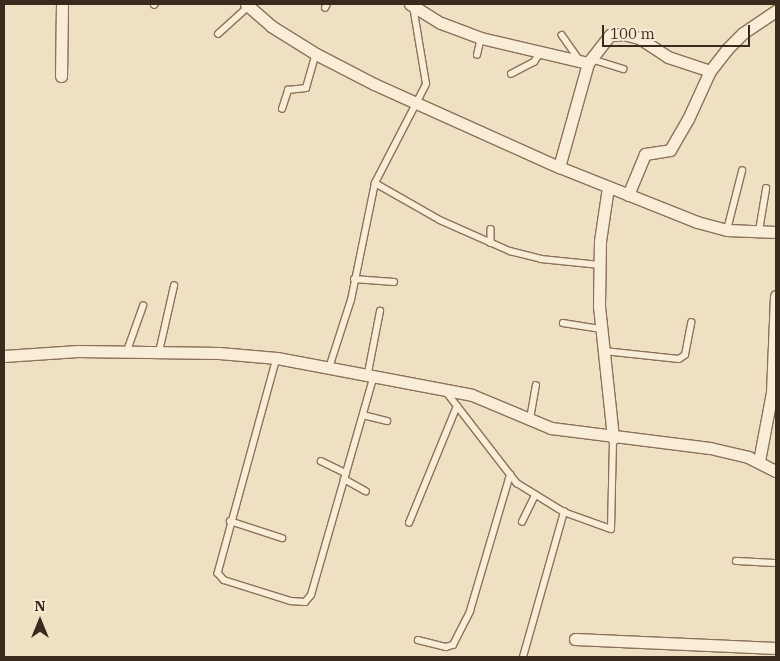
<!DOCTYPE html>
<style>
body{margin:0}
#map{position:relative;width:780px;height:661px;overflow:hidden;background:#f0e0c3;font-family:"IBM Plex Serif",serif}
div>[style]{position:absolute}
.roads{filter:drop-shadow(1px 0 #8b7159) drop-shadow(-1px 0 #8b7159) drop-shadow(0 1px #8b7159) drop-shadow(0 -1px #8b7159)}
.service>*{height:5.5px;margin:-2.75px;padding:0 2.75px;transform-origin:2.75px;border-radius:2.75px;background:#faedd7}
.minor>*{height:11px;margin:-5.5px;padding:0 5.5px;transform-origin:5.5px;border-radius:5.5px;background:#faedd7}
span{translate:-50% -50%;white-space:nowrap;text-align:center;line-height:1.15;-webkit-text-stroke:4px #f7ead3;paint-order:stroke}
.frame{position:absolute;inset:0;border:5px solid #3a2a1e;pointer-events:none}
.north{position:absolute;left:15px;top:596px;width:50px;height:50px;-webkit-text-stroke:4px #f7ead3;paint-order:stroke;rotate:0deg;font-size:14px;font-weight:700;line-height:20px;text-align:center;color:#3a2a1e}
.north::after{content:'';display:block;margin:auto;width:18px;height:22px;background:#3a2a1e;clip-path:polygon(50% 0,100% 100%,50% 72%,0 100%)}
.scale{position:absolute;left:602px;top:25px;width:148px;height:22px;box-sizing:border-box;border:2px solid #3a2a1e;border-top:0;padding-left:6px;font-size:15px;line-height:18px;white-space:nowrap;color:#3a2a1e;-webkit-text-stroke:4px #f7ead3;paint-order:stroke}
</style>
<div id="map">
<div class="roads">
<div class="service">
<div style="left:154px;top:5px;width:1px;rotate:-45deg"></div>
<div style="left:325px;top:8px;width:4px;rotate:-63deg"></div>
<div style="left:218px;top:34px;width:40px;rotate:-42deg"></div>
<div style="left:562px;top:35px;width:29px;rotate:55deg"></div>
<div style="left:477px;top:55px;width:17px;rotate:-77deg"></div>
<div style="left:591px;top:59px;width:34px;rotate:17deg"></div>
<div style="left:511px;top:74px;width:26px;rotate:-28deg"></div>
<div style="left:534px;top:62px;width:11px;rotate:-56deg"></div>
<div style="left:282px;top:109px;width:20px;rotate:-72deg"></div>
<div style="left:288px;top:90px;width:18px;rotate:-6deg"></div>
<div style="left:306px;top:88px;width:35px;rotate:-74deg"></div>
<div style="left:375px;top:183px;width:75px;rotate:29.6deg"></div>
<div style="left:440px;top:220px;width:77px;rotate:23.9deg"></div>
<div style="left:510px;top:251px;width:32px;rotate:14deg"></div>
<div style="left:541px;top:259px;width:59px;rotate:5.8deg"></div>
<div style="left:491px;top:229px;width:14px;rotate:90deg"></div>
<div style="left:727px;top:230px;width:61px;rotate:-75.7deg"></div>
<div style="left:759px;top:231px;width:43px;rotate:-80.5deg"></div>
<div style="left:354px;top:279px;width:40px;rotate:4.3deg"></div>
<div style="left:563px;top:323px;width:37px;rotate:9deg"></div>
<div style="left:127px;top:351px;width:48px;rotate:-70.4deg"></div>
<div style="left:604px;top:351px;width:75px;rotate:6.1deg"></div>
<div style="left:679px;top:359px;width:7px;rotate:-34deg"></div>
<div style="left:685px;top:355px;width:33px;rotate:-79deg"></div>
<div style="left:159px;top:352px;width:68px;rotate:-77.2deg"></div>
<div style="left:277px;top:358px;width:223px;rotate:105.3deg"></div>
<div style="left:218px;top:573px;width:9px;rotate:49deg"></div>
<div style="left:224px;top:580px;width:70px;rotate:17.4deg"></div>
<div style="left:291px;top:601px;width:14px;rotate:4deg"></div>
<div style="left:305px;top:602px;width:9px;rotate:-49deg"></div>
<div style="left:311px;top:595px;width:228px;rotate:-74deg"></div>
<div style="left:329px;top:368px;width:71px;rotate:-72.1deg"></div>
<div style="left:351px;top:300px;width:119px;rotate:-78.4deg"></div>
<div style="left:375px;top:183px;width:111px;rotate:-62.7deg"></div>
<div style="left:426px;top:84px;width:79px;rotate:-99.5deg"></div>
<div style="left:368px;top:373px;width:63px;rotate:-79deg"></div>
<div style="left:445px;top:390px;width:118px;rotate:52.3deg"></div>
<div style="left:517px;top:483px;width:55px;rotate:31.7deg"></div>
<div style="left:564px;top:512px;width:50px;rotate:19.9deg"></div>
<div style="left:611px;top:529px;width:91px;rotate:-88.7deg"></div>
<div style="left:363px;top:415px;width:25px;rotate:14deg"></div>
<div style="left:530px;top:419px;width:34px;rotate:-80deg"></div>
<div style="left:321px;top:461px;width:28px;rotate:26deg"></div>
<div style="left:344px;top:479px;width:25px;rotate:29deg"></div>
<div style="left:230px;top:521px;width:55px;rotate:18.1deg"></div>
<div style="left:522px;top:522px;width:30px;rotate:-64deg"></div>
<div style="left:409px;top:523px;width:126px;rotate:-67.7deg"></div>
<div style="left:736px;top:561px;width:40px;rotate:2.9deg"></div>
<div style="left:418px;top:640px;width:29px;rotate:14deg"></div>
<div style="left:446px;top:647px;width:7px;rotate:-16deg"></div>
<div style="left:453px;top:645px;width:38px;rotate:-63deg"></div>
<div style="left:470px;top:611px;width:142px;rotate:-73.6deg"></div>
<div style="left:523px;top:657px;width:151px;rotate:-74.2deg"></div>
</div>
<div class="minor">
<div style="left:246px;top:4px;width:33px;rotate:41deg"></div>
<div style="left:271px;top:26px;width:53px;rotate:31.9deg"></div>
<div style="left:316px;top:54px;width:65px;rotate:27.3deg"></div>
<div style="left:374px;top:84px;width:203px;rotate:24.2deg"></div>
<div style="left:559px;top:167px;width:149px;rotate:21.7deg"></div>
<div style="left:697px;top:222px;width:31px;rotate:15deg"></div>
<div style="left:727px;top:230px;width:49px;rotate:2.3deg"></div>
<div style="left:410px;top:4px;width:36px;rotate:32deg"></div>
<div style="left:441px;top:23px;width:43px;rotate:20.6deg"></div>
<div style="left:481px;top:38px;width:110px;rotate:13.2deg"></div>
<div style="left:61px;top:76px;width:72px;rotate:-89.2deg"></div>
<div style="left:559px;top:167px;width:108px;rotate:-74.4deg"></div>
<div style="left:588px;top:63px;width:36px;rotate:-52deg"></div>
<div style="left:610px;top:35px;width:13px;rotate:-4deg"></div>
<div style="left:623px;top:34px;width:16px;rotate:14deg"></div>
<div style="left:639px;top:38px;width:35px;rotate:33deg"></div>
<div style="left:668px;top:57px;width:44px;rotate:18.4deg"></div>
<div style="left:608px;top:187px;width:55px;rotate:98.4deg"></div>
<div style="left:600px;top:241px;width:65px;rotate:90.9deg"></div>
<div style="left:599px;top:306px;width:133px;rotate:83.9deg"></div>
<div style="left:628px;top:195px;width:44px;rotate:-67.5deg"></div>
<div style="left:645px;top:154px;width:25px;rotate:-9deg"></div>
<div style="left:670px;top:150px;width:36px;rotate:-60deg"></div>
<div style="left:688px;top:119px;width:53px;rotate:-65.4deg"></div>
<div style="left:710px;top:71px;width:28px;rotate:-52deg"></div>
<div style="left:727px;top:49px;width:23px;rotate:-45deg"></div>
<div style="left:743px;top:33px;width:40px;rotate:-34deg"></div>
<div style="left:4px;top:356px;width:74px;rotate:-3.9deg"></div>
<div style="left:78px;top:351px;width:141px;rotate:0.8deg"></div>
<div style="left:219px;top:353px;width:58px;rotate:4.9deg"></div>
<div style="left:277px;top:358px;width:198px;rotate:10.7deg"></div>
<div style="left:472px;top:395px;width:86px;rotate:22.7deg"></div>
<div style="left:551px;top:428px;width:160px;rotate:7.2deg"></div>
<div style="left:710px;top:448px;width:39px;rotate:13deg"></div>
<div style="left:748px;top:457px;width:31px;rotate:27deg"></div>
<div style="left:759px;top:461px;width:70px;rotate:-79.3deg"></div>
<div style="left:772px;top:392px;width:96px;rotate:-87.6deg"></div>
<div style="left:575px;top:639px;width:201px;rotate:2.6deg"></div>
</div>
</div>
<div class="frame"></div>
<div class="north">N</div>
<div class="scale">100 m</div>
</div>
